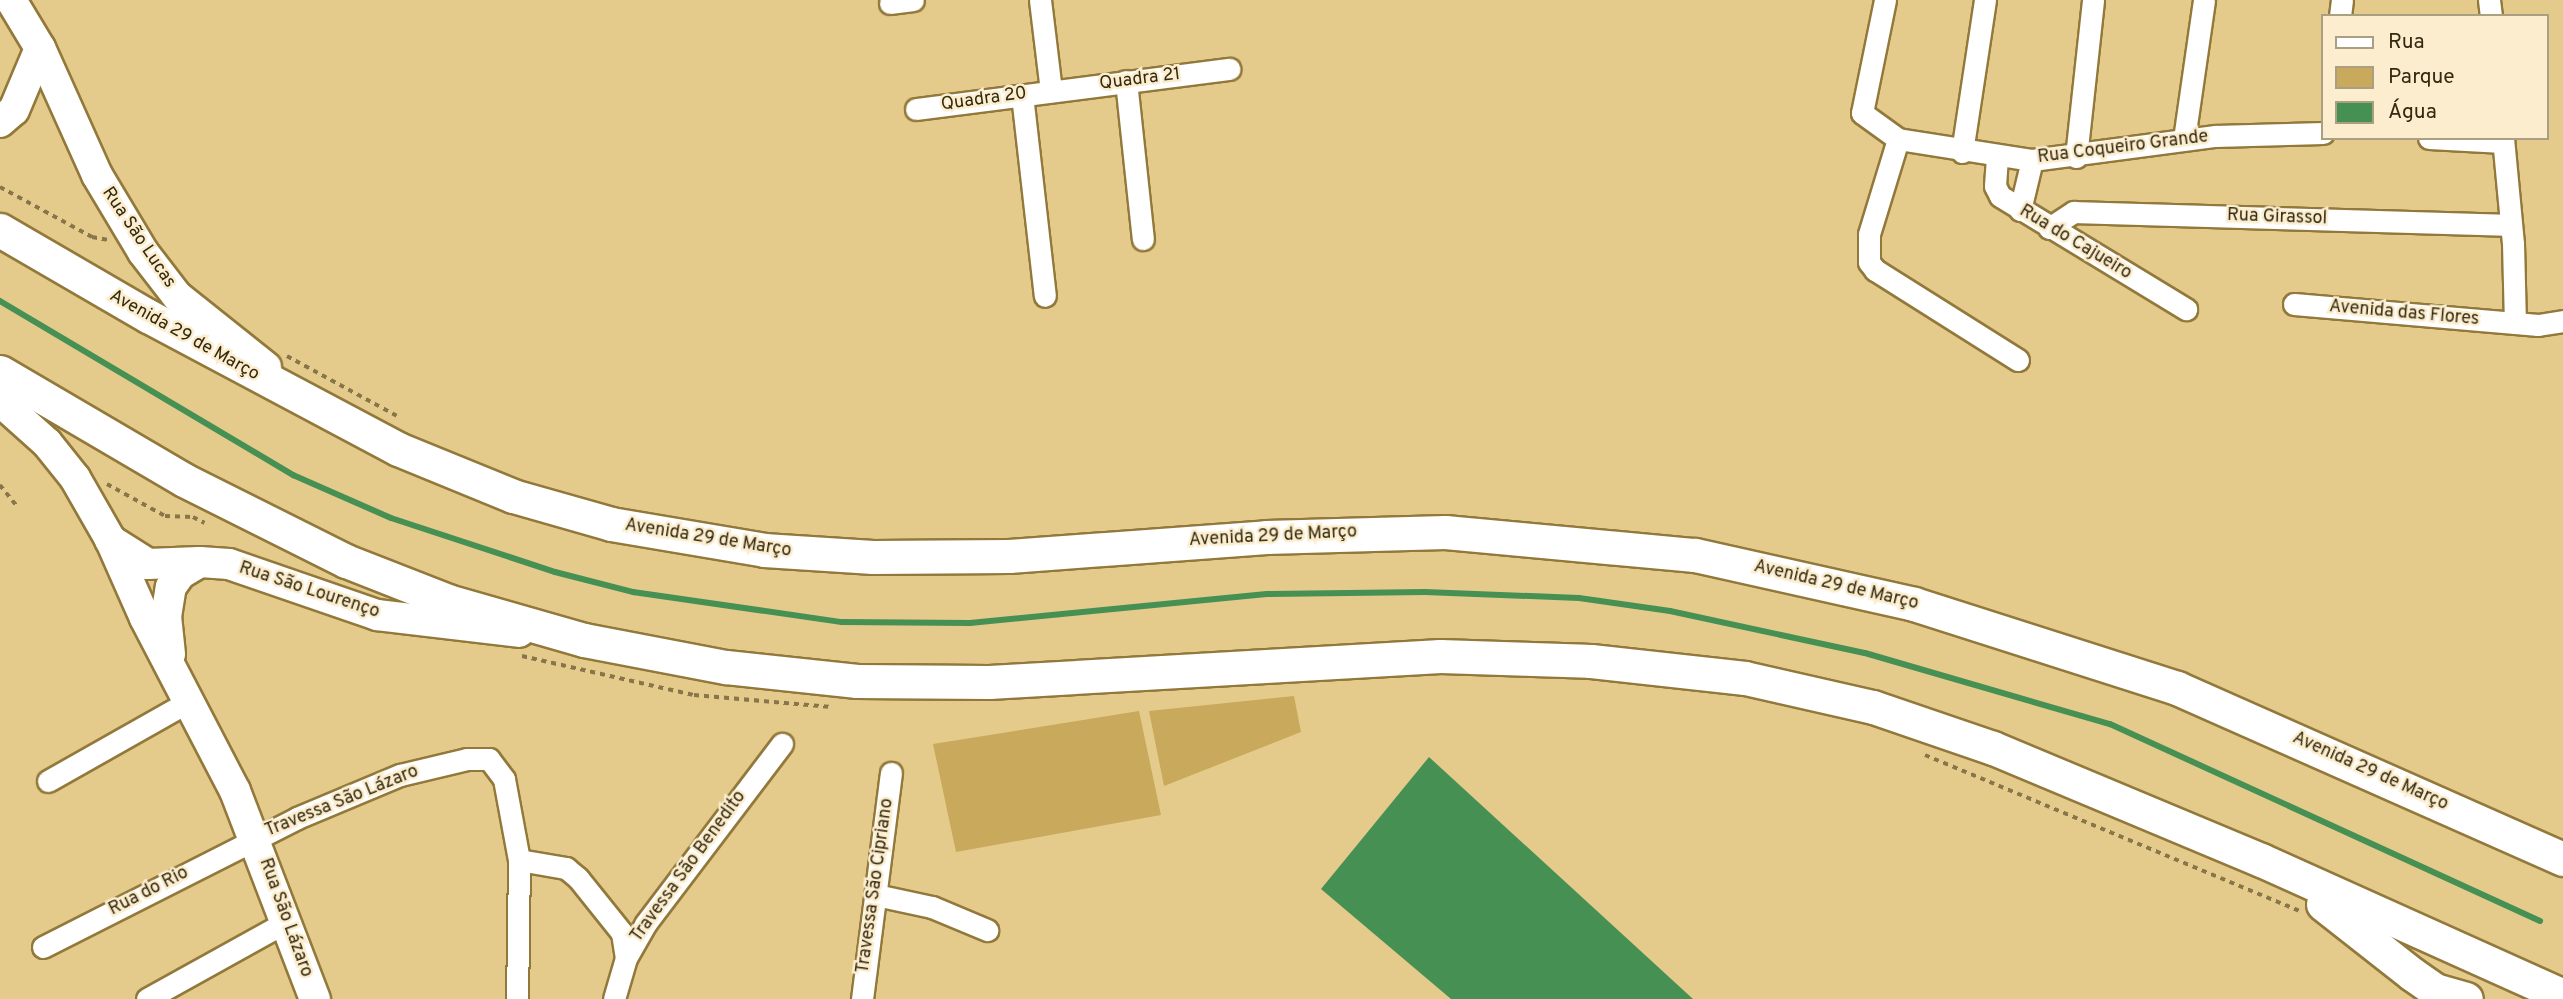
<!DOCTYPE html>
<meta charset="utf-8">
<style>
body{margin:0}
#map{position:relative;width:2563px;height:999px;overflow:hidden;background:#e5cb8b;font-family:Overpass,sans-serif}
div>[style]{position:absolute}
.green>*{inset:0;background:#c9a95b}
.water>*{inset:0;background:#479054}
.stream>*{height:6px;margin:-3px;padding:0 3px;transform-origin:3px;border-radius:3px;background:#479054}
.path>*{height:3.5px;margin-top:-1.75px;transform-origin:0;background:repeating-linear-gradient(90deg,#88764a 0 5px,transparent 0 10px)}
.roads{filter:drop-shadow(2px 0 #92793b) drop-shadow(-2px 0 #92793b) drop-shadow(0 2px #92793b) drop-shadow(0 -2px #92793b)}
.minor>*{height:21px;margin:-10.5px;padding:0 10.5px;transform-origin:10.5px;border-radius:10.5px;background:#fff}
.secondary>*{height:30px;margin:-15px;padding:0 15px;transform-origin:15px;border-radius:15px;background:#fff}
.primary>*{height:33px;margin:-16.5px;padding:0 16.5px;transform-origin:16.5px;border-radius:16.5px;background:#fff}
span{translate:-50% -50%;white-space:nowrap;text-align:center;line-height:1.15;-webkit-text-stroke:5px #fbedce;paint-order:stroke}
.street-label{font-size:18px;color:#33290f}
.legend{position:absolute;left:2321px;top:14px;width:228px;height:126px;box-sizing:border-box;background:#fbedce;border:2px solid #ab9f82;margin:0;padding:9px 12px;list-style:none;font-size:21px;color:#33290f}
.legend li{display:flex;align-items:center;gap:14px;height:35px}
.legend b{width:35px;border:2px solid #ab9f82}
</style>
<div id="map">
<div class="green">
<div style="clip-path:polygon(1294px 696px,1301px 732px,1164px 786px,1149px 711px)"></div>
<div style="clip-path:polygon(1139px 711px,1161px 815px,956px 852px,933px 744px)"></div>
</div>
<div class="water">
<div style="clip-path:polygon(1429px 757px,1693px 999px,1451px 999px,1321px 889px)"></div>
</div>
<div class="stream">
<div style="left:0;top:301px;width:341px;rotate:30.7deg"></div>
<div style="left:293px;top:475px;width:107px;rotate:23.7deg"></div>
<div style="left:391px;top:518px;width:173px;rotate:18.2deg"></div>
<div style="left:555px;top:572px;width:81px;rotate:14.4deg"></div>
<div style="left:633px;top:592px;width:211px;rotate:8.2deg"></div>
<div style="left:842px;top:622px;width:128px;rotate:0.4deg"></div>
<div style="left:970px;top:623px;width:298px;rotate:-5.6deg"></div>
<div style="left:1267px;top:594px;width:158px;rotate:-0.7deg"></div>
<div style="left:1425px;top:592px;width:154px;rotate:2.2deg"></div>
<div style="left:1579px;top:598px;width:92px;rotate:8.1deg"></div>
<div style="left:1670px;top:611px;width:199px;rotate:12.2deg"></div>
<div style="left:1865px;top:653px;width:255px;rotate:16.2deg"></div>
<div style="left:2110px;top:724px;width:473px;rotate:24.6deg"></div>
</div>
<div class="path">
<div style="left:0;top:187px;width:105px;rotate:28.5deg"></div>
<div style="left:92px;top:237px;width:17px;rotate:10deg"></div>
<div style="left:287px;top:356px;width:125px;rotate:28.6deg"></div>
<div style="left:107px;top:484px;width:66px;rotate:28.9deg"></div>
<div style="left:165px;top:516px;width:28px;rotate:2deg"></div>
<div style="left:193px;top:517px;width:13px;rotate:27deg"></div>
<div style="left:0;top:485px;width:27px;rotate:51deg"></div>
<div style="left:522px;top:656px;width:176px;rotate:12.8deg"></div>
<div style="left:694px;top:695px;width:138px;rotate:5deg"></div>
<div style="left:1925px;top:755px;width:405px;rotate:22.6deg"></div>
</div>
<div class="roads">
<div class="minor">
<div style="left:1040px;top:0;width:92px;rotate:83.1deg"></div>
<div style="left:1885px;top:0;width:115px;rotate:101.5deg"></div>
<div style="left:1862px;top:113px;width:44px;rotate:35.8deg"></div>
<div style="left:2489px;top:0;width:16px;rotate:83deg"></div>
<div style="left:890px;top:3px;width:23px;rotate:-7deg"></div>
<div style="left:2340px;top:16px;width:16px;rotate:-83deg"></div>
<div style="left:1126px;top:81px;width:159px;rotate:83.9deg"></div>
<div style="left:1022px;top:95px;width:202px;rotate:83.5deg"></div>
<div style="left:916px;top:109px;width:316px;rotate:-7.3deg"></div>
<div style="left:2429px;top:138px;width:74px;rotate:3.1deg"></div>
<div style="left:2503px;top:138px;width:105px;rotate:84.6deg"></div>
<div style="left:2513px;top:243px;width:80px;rotate:88.6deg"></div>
<div style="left:2184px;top:139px;width:140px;rotate:-81.8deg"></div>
<div style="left:1962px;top:152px;width:154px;rotate:-81.4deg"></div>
<div style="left:1997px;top:157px;width:29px;rotate:94deg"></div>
<div style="left:1995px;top:186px;width:11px;rotate:63deg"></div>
<div style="left:2000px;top:196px;width:218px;rotate:31.3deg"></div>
<div style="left:2076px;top:157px;width:158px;rotate:-83.8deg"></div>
<div style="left:2020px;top:210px;width:51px;rotate:-76.5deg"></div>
<div style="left:2049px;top:228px;width:30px;rotate:-33deg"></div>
<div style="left:2074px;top:212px;width:437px;rotate:1.7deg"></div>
<div style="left:2294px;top:304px;width:245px;rotate:4.9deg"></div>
<div style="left:2538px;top:325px;width:25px;rotate:-9deg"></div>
<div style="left:2018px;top:360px;width:169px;rotate:-147.8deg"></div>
<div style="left:1875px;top:270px;width:10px;rotate:-127deg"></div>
<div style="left:1869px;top:262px;width:28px;rotate:-90deg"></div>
<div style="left:1869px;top:234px;width:99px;rotate:-73deg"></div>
<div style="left:1898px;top:139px;width:136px;rotate:8.9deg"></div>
<div style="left:2032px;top:160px;width:185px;rotate:-7.5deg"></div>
<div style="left:2215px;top:136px;width:108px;rotate:-1.6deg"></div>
<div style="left:48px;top:781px;width:164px;rotate:-29.5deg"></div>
<div style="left:519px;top:860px;width:48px;rotate:9.7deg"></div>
<div style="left:566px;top:868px;width:16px;rotate:40deg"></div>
<div style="left:578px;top:878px;width:70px;rotate:51.3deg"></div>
<div style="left:622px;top:933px;width:25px;rotate:81deg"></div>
<div style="left:876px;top:895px;width:57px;rotate:12.1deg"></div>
<div style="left:932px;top:907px;width:60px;rotate:22.7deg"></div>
<div style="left:43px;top:947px;width:285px;rotate:-26.9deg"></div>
<div style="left:297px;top:818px;width:112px;rotate:-22.7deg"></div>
<div style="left:400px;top:775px;width:69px;rotate:-13.4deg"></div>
<div style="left:467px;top:759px;width:22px"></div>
<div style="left:489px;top:759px;width:25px;rotate:53deg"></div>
<div style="left:504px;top:779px;width:82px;rotate:79.5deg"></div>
<div style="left:519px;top:860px;width:139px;rotate:90.8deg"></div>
<div style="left:147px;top:999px;width:159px;rotate:-29deg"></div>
<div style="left:614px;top:999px;width:43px;rotate:-73.7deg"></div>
<div style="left:626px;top:958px;width:40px;rotate:-60.3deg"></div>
<div style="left:646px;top:923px;width:225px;rotate:-52.8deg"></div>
<div style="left:862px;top:999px;width:228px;rotate:-82.7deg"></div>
</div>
<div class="secondary">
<div style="left:11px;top:0;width:56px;rotate:58.9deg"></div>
<div style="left:40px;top:48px;width:139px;rotate:65.8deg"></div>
<div style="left:97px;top:175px;width:90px;rotate:59.1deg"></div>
<div style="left:143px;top:252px;width:56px;rotate:52.3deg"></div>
<div style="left:177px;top:296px;width:114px;rotate:38.6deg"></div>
<div style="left:0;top:122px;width:18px;rotate:-41deg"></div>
<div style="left:14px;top:110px;width:67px;rotate:-67.2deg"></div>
<div style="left:0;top:401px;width:63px;rotate:41.8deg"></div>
<div style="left:47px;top:443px;width:45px;rotate:51.3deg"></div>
<div style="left:75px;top:478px;width:70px;rotate:60.2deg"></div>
<div style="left:110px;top:539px;width:86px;rotate:66.1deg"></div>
<div style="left:145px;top:618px;width:195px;rotate:62.5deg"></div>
<div style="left:235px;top:791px;width:223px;rotate:69deg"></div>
<div style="left:110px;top:540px;width:45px;rotate:32.3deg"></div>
<div style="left:148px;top:564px;width:51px;rotate:-2.2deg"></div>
<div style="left:170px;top:654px;width:37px;rotate:-96deg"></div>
<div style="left:166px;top:617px;width:30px;rotate:-81deg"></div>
<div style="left:171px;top:587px;width:16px;rotate:-55deg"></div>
<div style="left:180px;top:574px;width:23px;rotate:-31deg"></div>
<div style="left:200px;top:562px;width:29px;rotate:4deg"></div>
<div style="left:229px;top:564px;width:157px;rotate:19deg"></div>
<div style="left:377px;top:615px;width:143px;rotate:6.8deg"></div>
</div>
<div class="primary">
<div style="left:0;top:230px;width:171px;rotate:30.2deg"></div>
<div style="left:148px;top:316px;width:283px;rotate:28deg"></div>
<div style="left:398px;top:449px;width:124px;rotate:22.2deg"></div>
<div style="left:513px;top:496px;width:102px;rotate:15.9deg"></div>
<div style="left:611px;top:524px;width:155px;rotate:9.6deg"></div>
<div style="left:764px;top:550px;width:109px;rotate:3.7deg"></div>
<div style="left:873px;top:557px;width:136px;rotate:-0.4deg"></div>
<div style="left:1009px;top:556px;width:258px;rotate:-4.2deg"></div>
<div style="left:1266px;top:537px;width:179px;rotate:-1.6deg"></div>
<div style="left:1445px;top:532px;width:251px;rotate:5.3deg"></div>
<div style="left:1695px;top:555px;width:224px;rotate:12.6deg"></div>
<div style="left:1914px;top:604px;width:276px;rotate:17.7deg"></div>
<div style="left:2177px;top:688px;width:422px;rotate:23.9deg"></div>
<div style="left:0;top:372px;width:213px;rotate:30.4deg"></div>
<div style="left:184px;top:480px;width:181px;rotate:26.6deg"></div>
<div style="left:346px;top:561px;width:110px;rotate:21.4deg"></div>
<div style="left:448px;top:601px;width:141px;rotate:16deg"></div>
<div style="left:584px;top:640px;width:145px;rotate:10.8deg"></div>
<div style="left:726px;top:667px;width:132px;rotate:6.1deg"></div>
<div style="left:857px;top:681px;width:132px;rotate:0.4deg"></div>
<div style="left:989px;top:682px;width:452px;rotate:-3.3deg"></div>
<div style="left:1440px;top:656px;width:151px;rotate:1.9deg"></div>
<div style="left:1591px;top:661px;width:155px;rotate:6.3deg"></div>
<div style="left:1745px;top:678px;width:131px;rotate:12.8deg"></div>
<div style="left:1873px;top:707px;width:127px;rotate:18.9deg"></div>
<div style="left:1993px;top:748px;width:290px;rotate:22.7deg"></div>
<div style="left:2261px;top:860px;width:331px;rotate:24.2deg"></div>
<div style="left:2323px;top:904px;width:113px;rotate:38.2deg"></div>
<div style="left:2412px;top:974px;width:28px;rotate:35deg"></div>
<div style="left:2435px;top:990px;width:32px;rotate:16deg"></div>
</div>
</div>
<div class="street-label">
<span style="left:1140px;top:80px;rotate:-7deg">Quadra 21</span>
<span style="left:984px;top:100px;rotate:-8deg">Quadra 20</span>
<span style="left:2123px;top:148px;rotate:-7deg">Rua Coqueiro Grande</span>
<span style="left:2277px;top:218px;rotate:2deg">Rua Girassol</span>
<span style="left:138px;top:238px;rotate:56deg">Rua São Lucas</span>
<span style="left:2075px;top:243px;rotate:31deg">Rua do Cajueiro</span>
<span style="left:2404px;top:314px;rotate:5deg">Avenida das Flores</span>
<span style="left:184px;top:336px;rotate:29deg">Avenida 29 de Março</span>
<span style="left:1273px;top:537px;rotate:-3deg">Avenida 29 de Março</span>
<span style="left:708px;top:539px;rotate:9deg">Avenida 29 de Março</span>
<span style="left:1836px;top:586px;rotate:13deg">Avenida 29 de Março</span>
<span style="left:309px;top:591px;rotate:18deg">Rua São Lourenço</span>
<span style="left:2370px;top:772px;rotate:24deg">Avenida 29 de Março</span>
<span style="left:342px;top:802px;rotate:-22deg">Travessa São Lázaro</span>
<span style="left:689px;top:867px;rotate:-54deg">Travessa São Benedito</span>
<span style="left:876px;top:886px;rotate:-82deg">Travessa São Cipriano</span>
<span style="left:149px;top:892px;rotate:-27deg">Rua do Rio</span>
<span style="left:285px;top:918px;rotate:70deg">Rua São Lázaro</span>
</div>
<ul class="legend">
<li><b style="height:9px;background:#fff"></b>Rua</li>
<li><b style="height:19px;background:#c9a95b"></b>Parque</li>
<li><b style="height:19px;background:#479054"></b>Água</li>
</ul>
</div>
